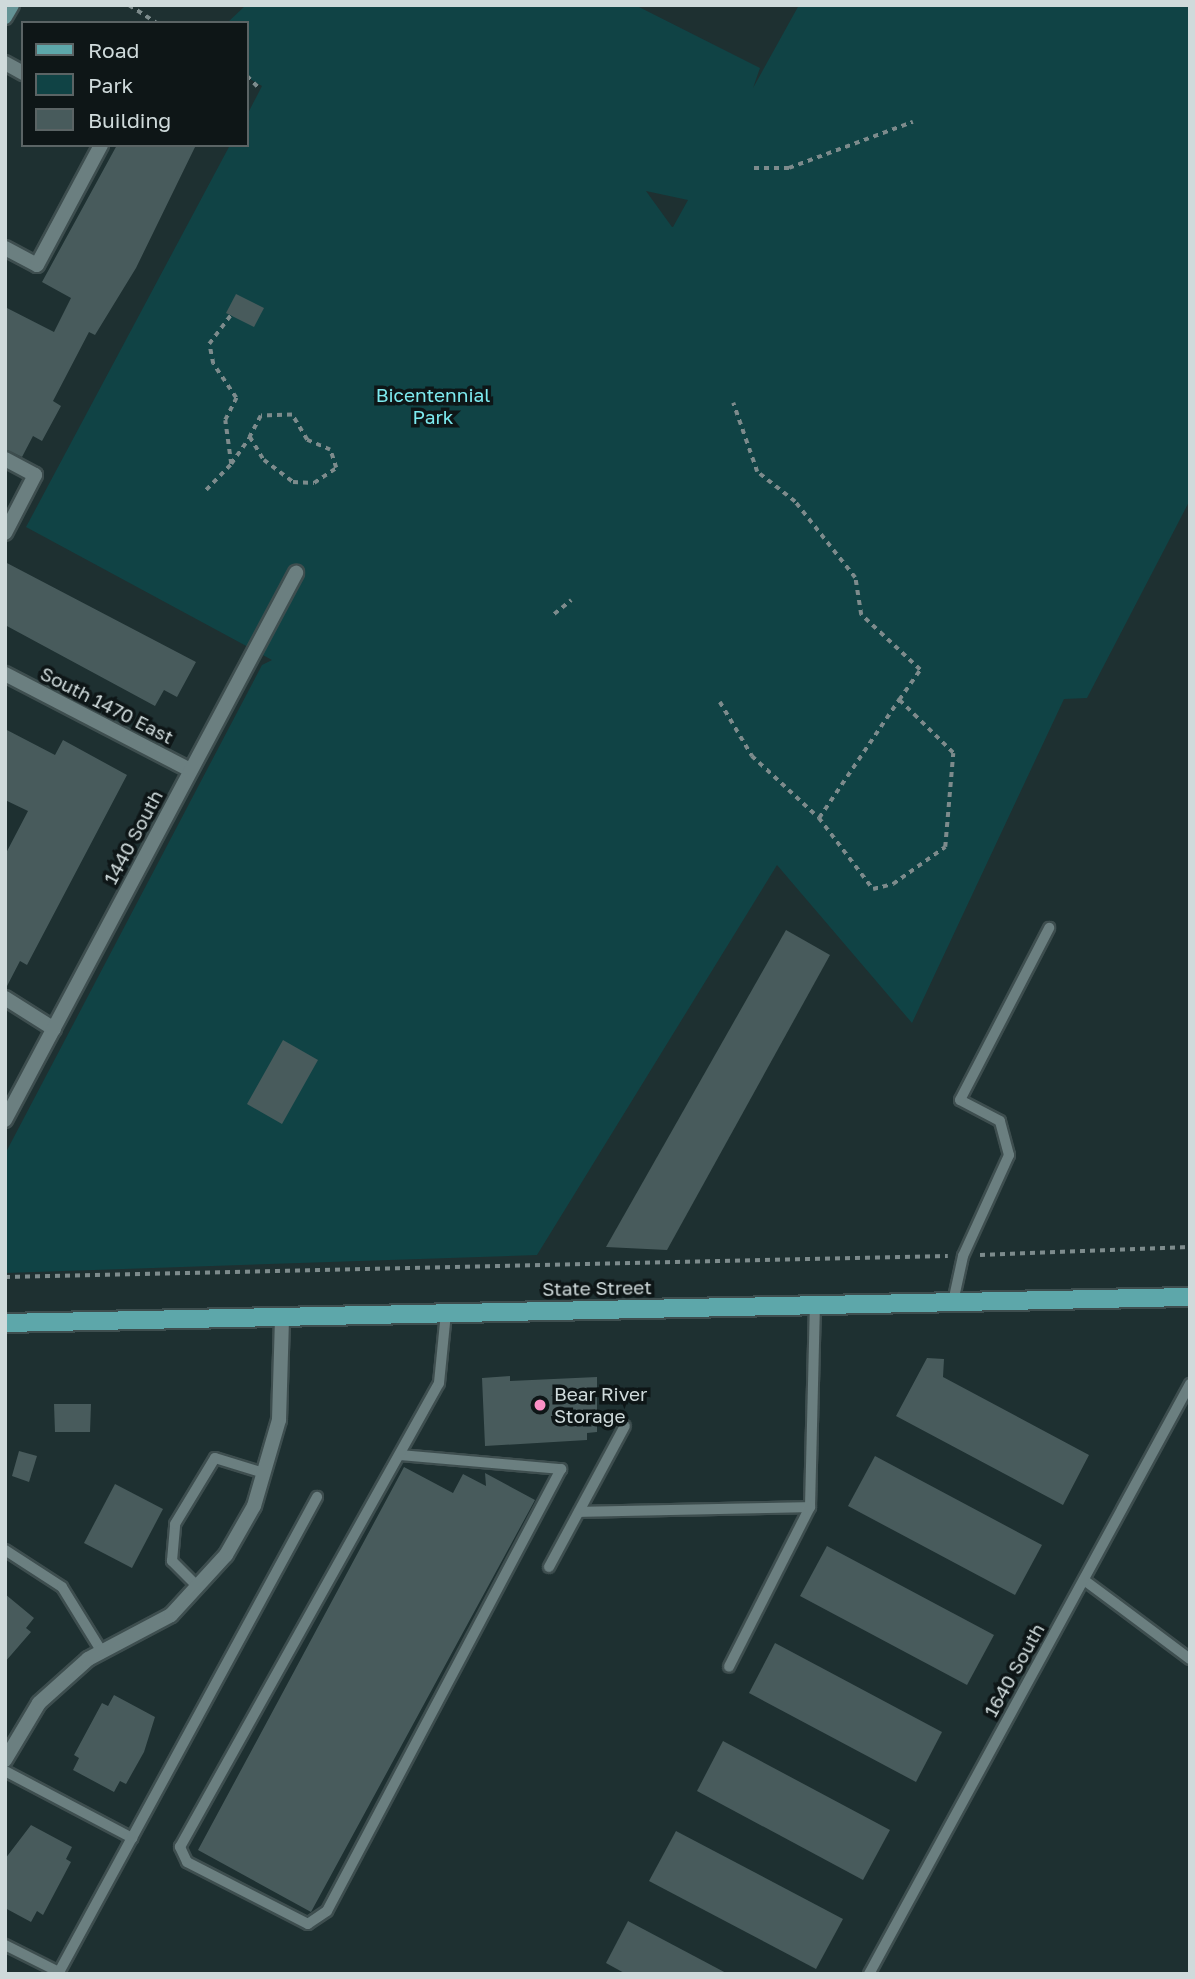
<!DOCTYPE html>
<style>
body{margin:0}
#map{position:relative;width:1195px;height:1979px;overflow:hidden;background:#1e3031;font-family:"Golos Text",sans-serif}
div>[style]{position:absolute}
.green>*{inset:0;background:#104345}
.building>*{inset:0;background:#485b5c}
.path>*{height:3.5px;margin-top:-1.75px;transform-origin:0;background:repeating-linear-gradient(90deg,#7d8b8c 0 5px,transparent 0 10px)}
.roads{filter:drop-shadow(2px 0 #3e4e4f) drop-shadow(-2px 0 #3e4e4f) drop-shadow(0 2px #3e4e4f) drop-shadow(0 -2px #3e4e4f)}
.lane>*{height:10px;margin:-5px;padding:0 5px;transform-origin:5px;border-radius:5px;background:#6b7f80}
.street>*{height:14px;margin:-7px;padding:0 7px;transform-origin:7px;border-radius:7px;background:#6b7f80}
.secondary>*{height:14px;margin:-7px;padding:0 7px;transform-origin:7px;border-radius:7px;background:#649395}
.primary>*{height:18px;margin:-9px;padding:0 9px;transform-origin:9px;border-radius:9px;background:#5da7aa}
.dots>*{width:19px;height:19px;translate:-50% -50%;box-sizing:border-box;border:4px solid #0e1617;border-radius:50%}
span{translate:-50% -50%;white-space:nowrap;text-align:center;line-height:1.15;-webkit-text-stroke:7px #0e1617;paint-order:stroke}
.park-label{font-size:19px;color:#7deaef}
.street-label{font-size:19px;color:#cfdadb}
.poi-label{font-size:19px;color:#cfdadb}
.left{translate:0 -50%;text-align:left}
.frame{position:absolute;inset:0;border:7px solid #cfdadb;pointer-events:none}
.legend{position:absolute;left:21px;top:21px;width:228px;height:126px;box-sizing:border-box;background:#0e1617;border:2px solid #5b6465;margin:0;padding:9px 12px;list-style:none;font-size:21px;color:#cfdadb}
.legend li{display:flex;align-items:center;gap:14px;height:35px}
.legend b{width:35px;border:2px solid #5b6465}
</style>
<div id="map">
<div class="green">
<div style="clip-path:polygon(evenodd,246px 5px,635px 5px,760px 68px,753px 88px,799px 5px,1190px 5px,1190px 500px,1087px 698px,1064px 699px,912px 1023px,777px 865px,537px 1255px,5px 1273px,5px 1154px,262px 665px,272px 660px,26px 527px,230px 145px,247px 145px,247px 115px,262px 86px,247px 77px,247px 23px,227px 23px,246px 5px,646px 191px,688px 200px,673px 227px,672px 227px,646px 191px)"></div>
</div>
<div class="building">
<div style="clip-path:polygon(117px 145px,196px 145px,136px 268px,95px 335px,89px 332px,53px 401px,61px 406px,42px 441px,33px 436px,22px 457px,5px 449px,5px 307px,54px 332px,71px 298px,42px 282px)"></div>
<div style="clip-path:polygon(236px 294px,264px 308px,254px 327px,226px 313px)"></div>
<div style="clip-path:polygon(5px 562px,196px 662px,177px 697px,164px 690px,155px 706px,5px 625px)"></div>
<div style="clip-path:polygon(5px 729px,55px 755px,63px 740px,127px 775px,27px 965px,20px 961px,6px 988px,5px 855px,28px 811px,5px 800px)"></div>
<div style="clip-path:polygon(786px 930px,830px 955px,667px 1250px,606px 1247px)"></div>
<div style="clip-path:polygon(283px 1040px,318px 1060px,282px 1124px,247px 1104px)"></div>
<div style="clip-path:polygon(927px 1358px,944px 1359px,943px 1377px,1089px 1455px,1063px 1505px,896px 1416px)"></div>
<div style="clip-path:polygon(510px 1376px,510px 1381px,597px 1377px,597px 1432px,587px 1433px,587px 1440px,485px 1446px,482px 1378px)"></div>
<div style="clip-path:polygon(54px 1404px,91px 1404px,90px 1432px,55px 1432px)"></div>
<div style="clip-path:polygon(19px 1451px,37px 1456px,29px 1482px,12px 1476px)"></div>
<div style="clip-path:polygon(875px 1456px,1042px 1545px,1015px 1595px,848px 1506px)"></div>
<div style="clip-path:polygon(404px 1467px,453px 1493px,463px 1474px,486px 1486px,485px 1473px,535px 1500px,311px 1912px,198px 1850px)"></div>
<div style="clip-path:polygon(115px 1484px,163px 1509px,132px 1568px,84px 1543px)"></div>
<div style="clip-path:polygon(827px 1546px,994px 1635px,967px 1685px,800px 1596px)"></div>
<div style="clip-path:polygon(5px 1594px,34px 1618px,26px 1628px,31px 1632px,5px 1662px)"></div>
<div style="clip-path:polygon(775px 1643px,942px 1732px,916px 1782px,749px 1693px)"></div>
<div style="clip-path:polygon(114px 1695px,155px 1717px,144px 1752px,126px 1784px,120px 1781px,114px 1792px,73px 1770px,79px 1758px,74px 1755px,102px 1703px,108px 1706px)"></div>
<div style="clip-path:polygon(723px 1741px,890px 1830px,863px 1880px,697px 1791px)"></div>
<div style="clip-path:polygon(31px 1825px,72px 1847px,66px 1859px,71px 1862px,43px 1915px,37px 1911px,31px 1922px,5px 1908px,5px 1859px)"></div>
<div style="clip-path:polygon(676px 1831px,843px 1919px,816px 1969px,649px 1881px)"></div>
<div style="clip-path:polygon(628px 1921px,728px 1974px,626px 1974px,606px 1963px)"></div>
</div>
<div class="path">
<div style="left:129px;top:5px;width:33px;rotate:33deg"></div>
<div style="left:247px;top:76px;width:16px;rotate:45deg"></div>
<div style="left:754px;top:168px;width:35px"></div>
<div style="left:789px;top:168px;width:132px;rotate:-20.4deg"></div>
<div style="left:231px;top:464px;width:33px;rotate:-55deg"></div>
<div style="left:250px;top:437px;width:27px;rotate:59deg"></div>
<div style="left:264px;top:460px;width:36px;rotate:37deg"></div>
<div style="left:293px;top:482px;width:21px;rotate:3deg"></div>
<div style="left:314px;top:483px;width:27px;rotate:-34deg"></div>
<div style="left:336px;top:468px;width:19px;rotate:-108deg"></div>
<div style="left:330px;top:450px;width:25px;rotate:-157deg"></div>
<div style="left:307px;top:440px;width:29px;rotate:-121deg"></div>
<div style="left:292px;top:415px;width:31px;rotate:178deg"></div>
<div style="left:261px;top:416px;width:24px;rotate:118deg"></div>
<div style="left:206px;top:490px;width:36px;rotate:-46deg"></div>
<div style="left:231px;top:464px;width:44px;rotate:-97.8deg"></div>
<div style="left:225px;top:420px;width:25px;rotate:-63deg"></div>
<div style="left:236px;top:398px;width:41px;rotate:-124.1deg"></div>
<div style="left:213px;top:364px;width:20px;rotate:-101deg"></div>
<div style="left:209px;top:344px;width:36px;rotate:-53deg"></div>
<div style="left:554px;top:614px;width:22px;rotate:-39deg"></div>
<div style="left:720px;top:702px;width:63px;rotate:59.3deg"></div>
<div style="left:752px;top:756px;width:91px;rotate:42.8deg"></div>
<div style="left:819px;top:818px;width:89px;rotate:52.7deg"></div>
<div style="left:873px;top:889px;width:21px;rotate:-14deg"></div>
<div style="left:893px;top:884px;width:64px;rotate:-35.4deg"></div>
<div style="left:945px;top:847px;width:94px;rotate:-85.1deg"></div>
<div style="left:953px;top:753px;width:76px;rotate:-135.5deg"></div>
<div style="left:899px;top:700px;width:37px;rotate:-55deg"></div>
<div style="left:920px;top:670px;width:81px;rotate:-137deg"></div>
<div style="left:861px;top:615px;width:37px;rotate:-99deg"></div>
<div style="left:855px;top:578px;width:97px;rotate:-128.3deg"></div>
<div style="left:795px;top:502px;width:48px;rotate:-141.7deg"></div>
<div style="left:757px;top:472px;width:73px;rotate:-109.2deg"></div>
<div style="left:819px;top:818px;width:143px;rotate:-55.9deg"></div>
<div style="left:980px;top:1255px;width:210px;rotate:-2.2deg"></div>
<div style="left:5px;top:1277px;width:943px;rotate:-1.28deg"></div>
</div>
<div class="roads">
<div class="lane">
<div style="left:953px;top:1302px;width:47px;rotate:-77.7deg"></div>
<div style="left:963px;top:1256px;width:111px;rotate:-65.5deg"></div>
<div style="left:1009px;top:1155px;width:35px;rotate:-105deg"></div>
<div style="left:1000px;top:1121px;width:45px;rotate:-152.3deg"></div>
<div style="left:960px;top:1100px;width:194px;rotate:-62.6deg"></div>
<div style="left:400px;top:1455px;width:162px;rotate:5deg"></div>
<div style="left:561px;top:1469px;width:500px;rotate:117.9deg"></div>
<div style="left:327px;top:1911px;width:23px;rotate:146deg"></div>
<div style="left:308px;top:1924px;width:136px;rotate:-152.9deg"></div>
<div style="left:187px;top:1862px;width:17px;rotate:-115deg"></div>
<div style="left:180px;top:1847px;width:531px;rotate:-60.83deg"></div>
<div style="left:439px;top:1383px;width:70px;rotate:-84.3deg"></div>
<div style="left:810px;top:1507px;width:202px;rotate:-88.6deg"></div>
<div style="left:579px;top:1512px;width:231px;rotate:-1.2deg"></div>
<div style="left:810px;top:1507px;width:179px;rotate:116.9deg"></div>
<div style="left:5px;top:1550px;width:68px;rotate:33deg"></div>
<div style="left:62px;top:1587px;width:76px;rotate:58.4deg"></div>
<div style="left:549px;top:1567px;width:160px;rotate:-61.7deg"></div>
<div style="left:1084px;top:1580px;width:132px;rotate:36.7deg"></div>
<div style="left:198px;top:1587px;width:37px;rotate:-135deg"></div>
<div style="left:172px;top:1561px;width:37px;rotate:-85deg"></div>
<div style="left:175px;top:1524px;width:77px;rotate:-58.8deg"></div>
<div style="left:215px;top:1458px;width:51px;rotate:17deg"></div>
<div style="left:5px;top:1771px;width:144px;rotate:27.8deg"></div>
<div style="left:5px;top:1945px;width:60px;rotate:26.6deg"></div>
<div style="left:58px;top:1974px;width:543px;rotate:-61.5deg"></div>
<div style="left:869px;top:1974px;width:672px;rotate:-61.45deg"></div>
</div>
<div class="street">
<div style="left:5px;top:63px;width:21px;rotate:29deg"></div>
<div style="left:5px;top:248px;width:36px;rotate:28deg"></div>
<div style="left:37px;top:265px;width:136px;rotate:-61.9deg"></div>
<div style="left:5px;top:459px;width:34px;rotate:28deg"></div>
<div style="left:35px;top:475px;width:65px;rotate:117.3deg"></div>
<div style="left:5px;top:674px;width:208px;rotate:27.4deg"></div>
<div style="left:5px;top:998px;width:58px;rotate:32.3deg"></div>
<div style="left:5px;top:1120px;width:620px;rotate:-61.99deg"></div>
<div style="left:5px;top:1760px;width:66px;rotate:-59.2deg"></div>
<div style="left:39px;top:1703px;width:66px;rotate:-41.9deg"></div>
<div style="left:88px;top:1659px;width:94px;rotate:-27.9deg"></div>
<div style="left:171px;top:1615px;width:81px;rotate:-47.5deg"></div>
<div style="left:226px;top:1555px;width:56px;rotate:-60.3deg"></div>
<div style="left:254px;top:1506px;width:90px;rotate:-73.8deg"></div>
<div style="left:279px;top:1420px;width:103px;rotate:-88.3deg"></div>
</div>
<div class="secondary">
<div style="left:5px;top:17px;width:14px;rotate:-60deg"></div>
</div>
<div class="primary">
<div style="left:5px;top:1323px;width:1185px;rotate:-1.26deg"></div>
</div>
</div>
<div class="dots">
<div style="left:540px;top:1405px;background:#fb8fc5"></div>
</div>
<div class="park-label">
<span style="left:433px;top:406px">Bicentennial<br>Park</span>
</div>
<div class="street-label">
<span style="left:107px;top:705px;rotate:27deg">South 1470 East</span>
<span style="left:133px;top:837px;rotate:-62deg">1440 South</span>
<span style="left:597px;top:1288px;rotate:-1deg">State Street</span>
<span style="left:1014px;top:1670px;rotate:-61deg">1640 South</span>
</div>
<div class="poi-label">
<span class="left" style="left:554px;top:1405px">Bear River<br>Storage</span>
</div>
<div class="frame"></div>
<ul class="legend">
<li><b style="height:9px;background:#5da7aa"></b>Road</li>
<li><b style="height:19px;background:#104345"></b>Park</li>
<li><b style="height:19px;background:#485b5c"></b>Building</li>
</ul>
</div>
